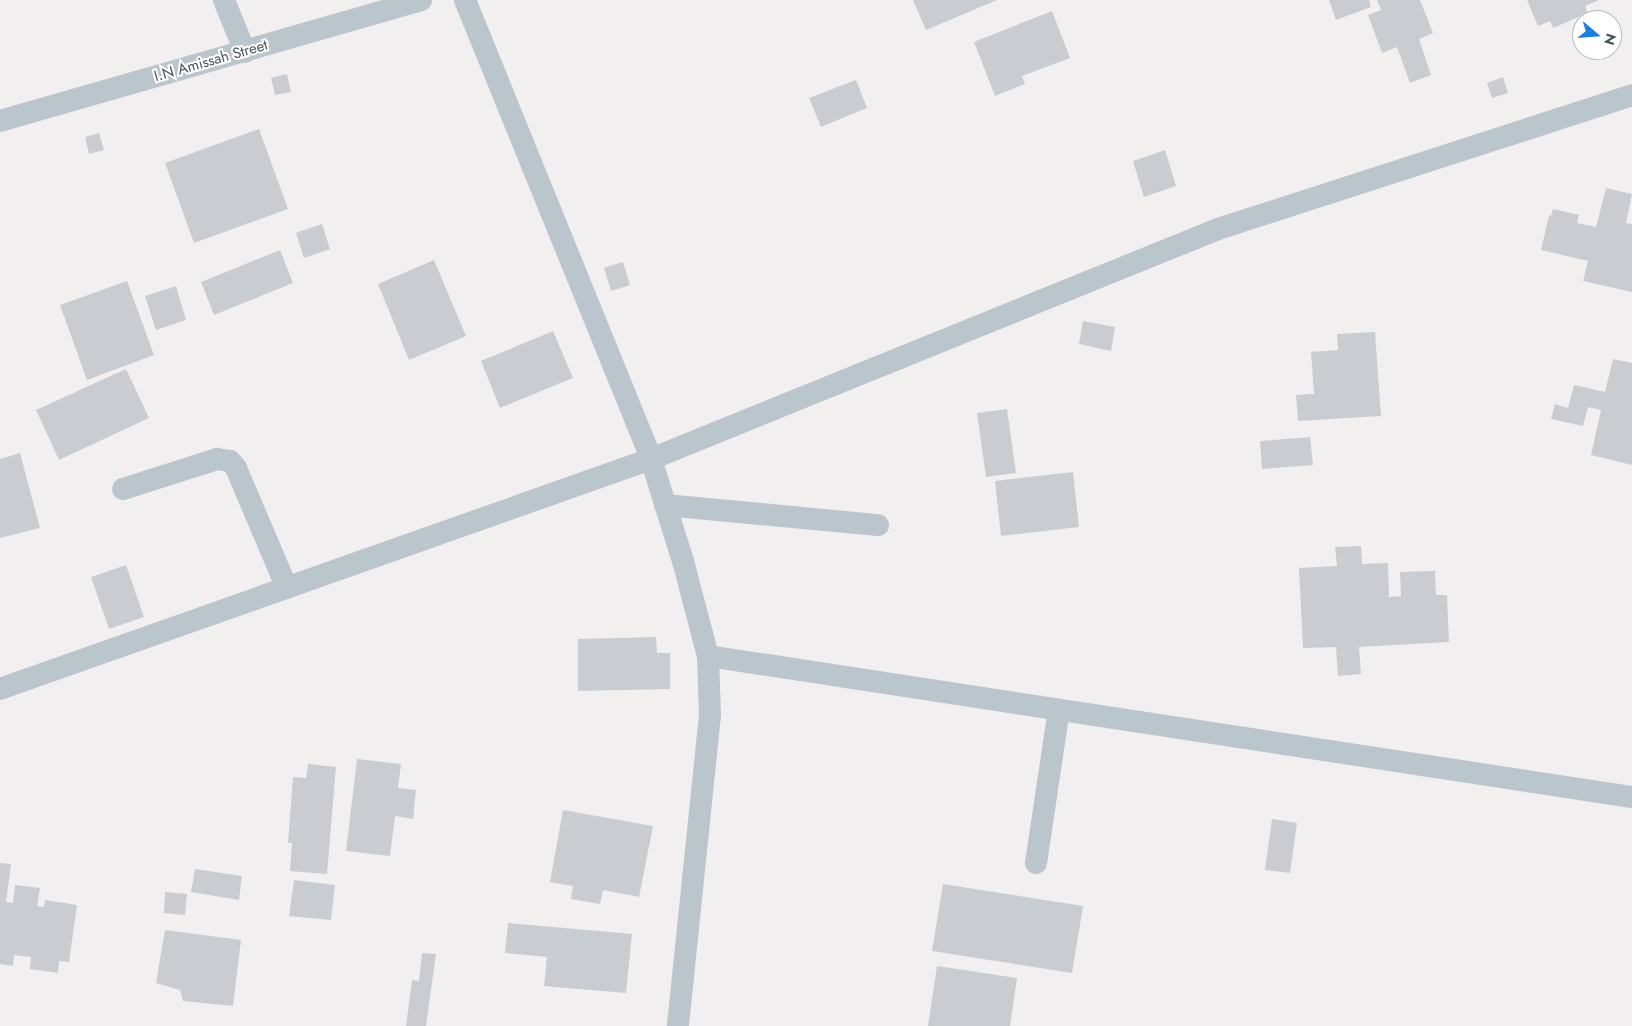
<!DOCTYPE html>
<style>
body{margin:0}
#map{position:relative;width:1632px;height:1026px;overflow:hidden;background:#f2eff0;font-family:Jost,sans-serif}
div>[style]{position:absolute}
.building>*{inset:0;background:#c9cdd2}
.minor>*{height:22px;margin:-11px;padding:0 11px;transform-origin:11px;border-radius:11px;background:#bbc5cc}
span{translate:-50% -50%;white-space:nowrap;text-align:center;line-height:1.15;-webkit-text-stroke:4px #fff;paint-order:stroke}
.street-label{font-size:15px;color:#48545c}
.north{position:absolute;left:1572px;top:10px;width:50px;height:50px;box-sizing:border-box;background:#fff;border:1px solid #b6bbbe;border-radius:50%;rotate:108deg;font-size:14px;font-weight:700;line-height:20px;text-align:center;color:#48545c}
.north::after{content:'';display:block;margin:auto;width:18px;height:22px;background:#1e7ede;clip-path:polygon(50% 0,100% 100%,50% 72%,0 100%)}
</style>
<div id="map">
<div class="building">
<div style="clip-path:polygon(913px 0,997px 0,926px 30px)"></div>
<div style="clip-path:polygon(1329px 0,1369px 0,1371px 7px,1336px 20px)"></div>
<div style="clip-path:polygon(1377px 0,1420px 0,1433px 33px,1419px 39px,1431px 75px,1410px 83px,1397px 47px,1382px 53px,1368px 15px,1381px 10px)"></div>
<div style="clip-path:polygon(1527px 0,1599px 0,1585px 6px,1588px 13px,1553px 28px,1550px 21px,1538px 26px)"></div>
<div style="clip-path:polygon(1052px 11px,1070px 58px,1022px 76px,1025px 84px,995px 96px,974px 42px)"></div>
<div style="clip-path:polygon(287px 74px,291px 92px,275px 95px,271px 78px)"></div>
<div style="clip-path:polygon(1503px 77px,1508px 93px,1492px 98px,1487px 83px)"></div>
<div style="clip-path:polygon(856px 80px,867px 108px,821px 127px,809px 98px)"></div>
<div style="clip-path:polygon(259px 129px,288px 209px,194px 243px,165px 163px)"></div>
<div style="clip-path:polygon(99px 133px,104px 150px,89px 154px,85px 137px)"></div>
<div style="clip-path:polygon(1165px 150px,1176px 186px,1144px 197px,1133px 161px)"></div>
<div style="clip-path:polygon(1606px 188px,1632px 194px,1626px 223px,1632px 224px,1632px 292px,1583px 281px,1588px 261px,1541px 250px,1549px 215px,1551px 216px,1553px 209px,1579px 215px,1577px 223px,1596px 227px)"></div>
<div style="clip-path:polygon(322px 224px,330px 249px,304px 258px,296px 233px)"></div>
<div style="clip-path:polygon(280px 250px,293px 283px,214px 315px,201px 282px)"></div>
<div style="clip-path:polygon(434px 260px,466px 336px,409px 360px,378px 284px)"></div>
<div style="clip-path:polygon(623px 262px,630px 285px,611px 291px,604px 268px)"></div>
<div style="clip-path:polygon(127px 281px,154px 355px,87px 380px,60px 305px)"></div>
<div style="clip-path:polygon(176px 286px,186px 320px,156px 330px,145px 296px)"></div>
<div style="clip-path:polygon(1083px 321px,1115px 327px,1111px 351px,1079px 344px)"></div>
<div style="clip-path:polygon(553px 331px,573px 378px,500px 408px,481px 361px)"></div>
<div style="clip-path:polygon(1375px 332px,1381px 416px,1298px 421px,1296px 395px,1314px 394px,1311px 352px,1338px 350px,1337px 334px)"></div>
<div style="clip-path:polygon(1613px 359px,1632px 363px,1632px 465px,1591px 455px,1601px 410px,1588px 407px,1583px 426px,1551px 419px,1555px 404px,1568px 408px,1574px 385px,1605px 392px)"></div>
<div style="clip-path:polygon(126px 369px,149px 418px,59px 460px,36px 410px)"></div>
<div style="clip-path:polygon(1007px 409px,1016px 473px,986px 477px,977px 413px)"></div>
<div style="clip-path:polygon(1310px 437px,1313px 465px,1262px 469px,1260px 441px)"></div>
<div style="clip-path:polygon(20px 453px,40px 528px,0 538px,0 459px)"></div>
<div style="clip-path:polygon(1073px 472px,1079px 527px,1001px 536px,995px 481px)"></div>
<div style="clip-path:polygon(1361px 546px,1362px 564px,1388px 563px,1389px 597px,1401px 596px,1400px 572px,1435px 571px,1436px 595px,1447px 595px,1449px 642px,1359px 647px,1361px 674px,1338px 676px,1336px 647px,1303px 648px,1299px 568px,1337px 566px,1335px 547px)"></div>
<div style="clip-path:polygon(126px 565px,144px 617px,109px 629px,91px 577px)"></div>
<div style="clip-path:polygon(656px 637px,657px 653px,670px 653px,670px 689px,578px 691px,578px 639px)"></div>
<div style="clip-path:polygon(357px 759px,401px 764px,398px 788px,416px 790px,413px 819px,395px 816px,390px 856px,346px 851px)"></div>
<div style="clip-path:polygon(308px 764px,336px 767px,327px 874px,290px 871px,292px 843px,288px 843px,293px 777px,306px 778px)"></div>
<div style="clip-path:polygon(563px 810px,653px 826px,639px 897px,603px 890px,600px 904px,571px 899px,573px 886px,550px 882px)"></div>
<div style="clip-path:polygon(1272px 819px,1297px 823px,1290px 873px,1265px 870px)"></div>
<div style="clip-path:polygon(0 863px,11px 864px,6px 902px,13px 903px,15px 885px,40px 888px,37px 906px,44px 907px,45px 900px,77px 905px,69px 962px,59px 961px,58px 973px,30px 969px,31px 957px,14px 955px,13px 966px,0 964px)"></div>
<div style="clip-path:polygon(195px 869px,242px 876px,239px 900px,191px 892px)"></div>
<div style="clip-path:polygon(294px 880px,335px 885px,331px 920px,289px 916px)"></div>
<div style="clip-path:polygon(943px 884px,1083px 906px,1072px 973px,932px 951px)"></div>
<div style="clip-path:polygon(165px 892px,187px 894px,185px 915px,164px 913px)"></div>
<div style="clip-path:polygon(508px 923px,632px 934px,626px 993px,544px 986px,547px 957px,505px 953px)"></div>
<div style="clip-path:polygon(165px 930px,241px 940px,233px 1006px,183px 1001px,180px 990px,156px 983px)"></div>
<div style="clip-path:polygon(422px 953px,436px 954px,426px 1026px,406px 1026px,412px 980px,419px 981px)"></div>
<div style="clip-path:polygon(937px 966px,1017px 978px,1010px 1026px,928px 1026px)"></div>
</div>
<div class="minor">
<div style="left:224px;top:0;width:56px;rotate:68deg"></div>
<div style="left:465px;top:0;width:495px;rotate:67.9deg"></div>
<div style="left:651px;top:459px;width:107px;rotate:72.6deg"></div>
<div style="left:683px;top:561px;width:98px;rotate:75.3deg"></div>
<div style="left:708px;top:656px;width:59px;rotate:88.1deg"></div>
<div style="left:710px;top:715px;width:313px;rotate:95.9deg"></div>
<div style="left:0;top:121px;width:438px;rotate:-16deg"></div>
<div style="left:123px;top:489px;width:99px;rotate:-17.7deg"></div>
<div style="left:217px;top:459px;width:13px;rotate:9deg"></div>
<div style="left:230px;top:461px;width:9px;rotate:49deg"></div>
<div style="left:236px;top:468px;width:130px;rotate:67deg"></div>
<div style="left:665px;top:505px;width:214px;rotate:5.4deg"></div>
<div style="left:708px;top:656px;width:935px;rotate:8.68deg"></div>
<div style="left:0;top:689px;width:690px;rotate:-19.46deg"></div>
<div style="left:651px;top:459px;width:612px;rotate:-22.08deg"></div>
<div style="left:1218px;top:229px;width:435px;rotate:-17.9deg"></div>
<div style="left:1036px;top:863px;width:155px;rotate:-81.5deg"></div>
</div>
<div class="street-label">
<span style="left:211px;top:61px;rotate:-16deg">I.N Amissah Street</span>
</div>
<div class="north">N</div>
</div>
